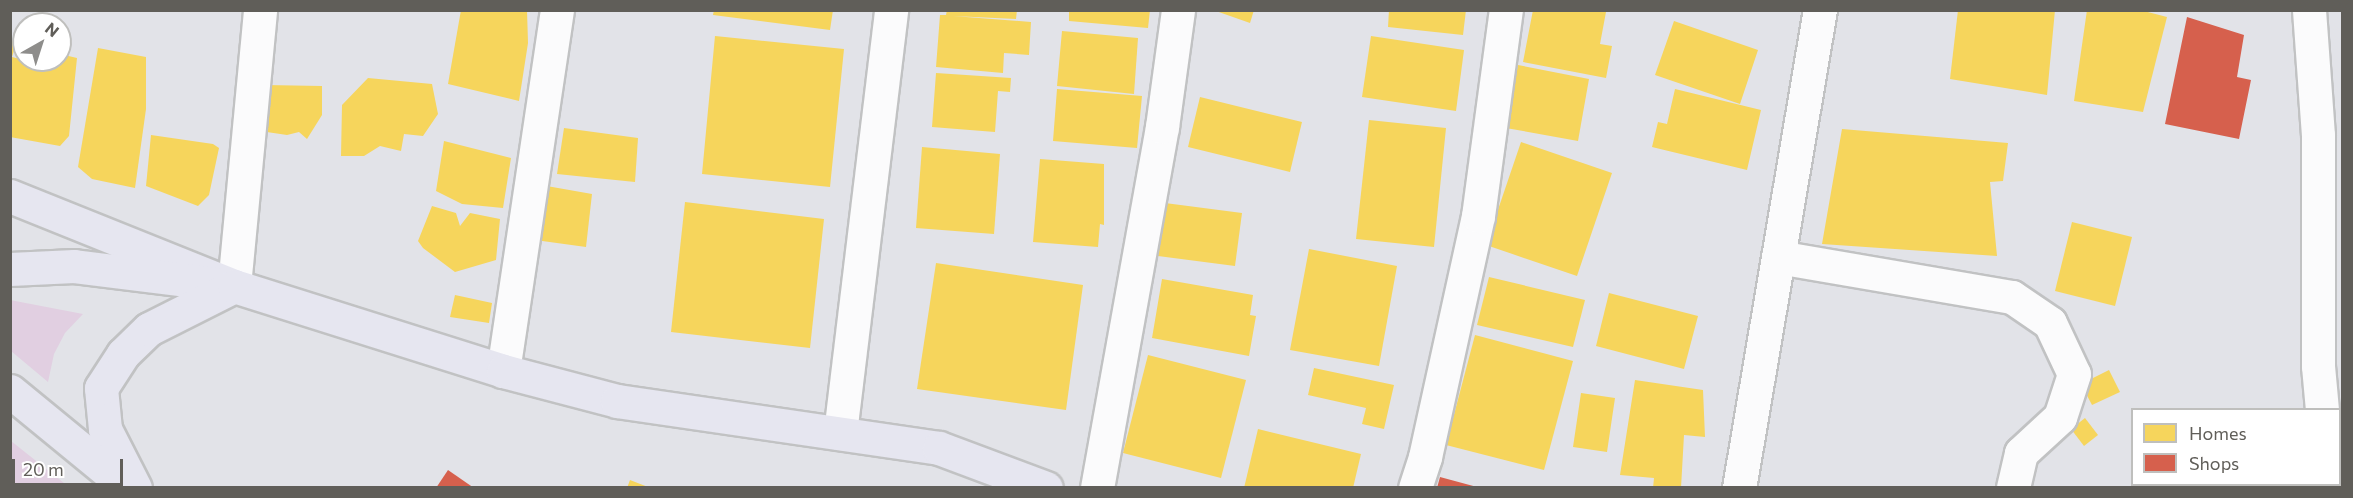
<!DOCTYPE html>
<style>
body{margin:0}
#map{position:relative;width:2353px;height:498px;overflow:hidden;background:#e2e3e8;font-family:Commissioner,sans-serif}
div>[style]{position:absolute}
.green>*{inset:0;background:#e1cfe1}
.homes>*{inset:0;background:#f6d55c}
.shops>*{inset:0;background:#d6604d}
.roads{filter:drop-shadow(2px 0 #c1c2c3) drop-shadow(-2px 0 #c1c2c3) drop-shadow(0 2px #c1c2c3) drop-shadow(0 -2px #c1c2c3)}
.minor>*{height:33px;margin:-16.5px;padding:0 16.5px;transform-origin:16.5px;border-radius:16.5px;background:#fbfbfc}
.major>*{height:33px;margin:-16.5px;padding:0 16.5px;transform-origin:16.5px;border-radius:16.5px;background:#e6e6f0}
span{translate:-50% -50%;white-space:nowrap;text-align:center;line-height:1.15;-webkit-text-stroke:6px #fff;paint-order:stroke}
.frame{position:absolute;inset:0;border:12px solid #605e59;pointer-events:none}
.legend{position:absolute;left:2131px;top:408px;width:210px;height:78px;box-sizing:border-box;background:#fff;border:2px solid #bfbfbd;margin:0;padding:8px 10px;list-style:none;font-size:18px;color:#605e59}
.legend li{display:flex;align-items:center;gap:12px;height:30px}
.legend b{width:30px;border:2px solid #bfbfbd}
.north{position:absolute;left:12px;top:12px;width:60px;height:60px;box-sizing:border-box;background:#fff;border:2px solid #bfbfbd;border-radius:50%;rotate:39deg;font-size:16px;font-weight:700;line-height:24px;text-align:center;color:#605e59}
.north::after{content:'';display:block;margin:auto;width:21px;height:27px;background:#8e8d8b;clip-path:polygon(50% 0,100% 100%,50% 72%,0 100%)}
.scale{position:absolute;left:12px;top:459px;width:111px;height:27px;box-sizing:border-box;border:3px solid #605e59;border-top:0;padding-left:8px;font-size:18px;line-height:21px;white-space:nowrap;color:#605e59;-webkit-text-stroke:4px #fff;paint-order:stroke}
</style>
<div id="map">
<div class="green">
<div style="clip-path:polygon(10px 300px,83px 314px,65px 333px,54px 354px,48px 382px,11px 351px)"></div>
<div style="clip-path:polygon(10px 441px,11px 441px,69px 487px,11px 487px)"></div>
</div>
<div class="homes">
<div style="clip-path:polygon(461px 10px,527px 10px,528px 43px,519px 101px,448px 84px)"></div>
<div style="clip-path:polygon(714px 10px,833px 10px,830px 30px,713px 15px)"></div>
<div style="clip-path:polygon(947px 10px,1017px 10px,1016px 19px,953px 16px,1031px 22px,1029px 55px,1004px 53px,1003px 73px,936px 67px,940px 15px,946px 15px)"></div>
<div style="clip-path:polygon(1069px 10px,1150px 10px,1148px 28px,1069px 21px)"></div>
<div style="clip-path:polygon(1213px 10px,1254px 10px,1250px 23px)"></div>
<div style="clip-path:polygon(1389px 10px,1466px 10px,1463px 35px,1388px 27px)"></div>
<div style="clip-path:polygon(1533px 10px,1606px 12px,1600px 44px,1612px 46px,1606px 78px,1523px 62px)"></div>
<div style="clip-path:polygon(1958px 10px,2055px 10px,2047px 95px,1950px 79px)"></div>
<div style="clip-path:polygon(2087px 10px,2140px 10px,2167px 17px,2143px 112px,2074px 101px)"></div>
<div style="clip-path:polygon(1674px 21px,1758px 50px,1740px 104px,1655px 75px)"></div>
<div style="clip-path:polygon(1062px 31px,1138px 38px,1134px 94px,1057px 86px)"></div>
<div style="clip-path:polygon(715px 36px,844px 49px,830px 187px,702px 174px)"></div>
<div style="clip-path:polygon(1371px 36px,1464px 50px,1456px 111px,1362px 97px)"></div>
<div style="clip-path:polygon(10px 40px,17px 41px,12px 57px,24px 60px,60px 60px,60px 54px,77px 58px,69px 136px,60px 146px,10px 137px)"></div>
<div style="clip-path:polygon(98px 48px,146px 57px,146px 109px,135px 188px,92px 179px,78px 167px)"></div>
<div style="clip-path:polygon(1518px 65px,1589px 79px,1578px 141px,1506px 128px)"></div>
<div style="clip-path:polygon(936px 73px,1011px 78px,1010px 92px,998px 91px,995px 132px,932px 127px)"></div>
<div style="clip-path:polygon(368px 78px,432px 84px,438px 114px,423px 136px,404px 134px,401px 151px,380px 146px,364px 156px,341px 156px,342px 105px)"></div>
<div style="clip-path:polygon(265px 85px,322px 86px,322px 115px,307px 139px,299px 132px,287px 135px,260px 131px)"></div>
<div style="clip-path:polygon(1057px 89px,1142px 96px,1137px 148px,1053px 141px)"></div>
<div style="clip-path:polygon(1675px 89px,1761px 110px,1747px 170px,1652px 147px,1658px 122px,1667px 124px)"></div>
<div style="clip-path:polygon(1200px 97px,1302px 122px,1290px 172px,1188px 147px)"></div>
<div style="clip-path:polygon(1369px 120px,1446px 128px,1434px 247px,1356px 239px)"></div>
<div style="clip-path:polygon(564px 128px,638px 138px,635px 182px,557px 174px)"></div>
<div style="clip-path:polygon(1842px 129px,2008px 143px,2003px 181px,1990px 182px,1997px 256px,1822px 244px)"></div>
<div style="clip-path:polygon(151px 135px,213px 144px,219px 148px,209px 195px,198px 206px,146px 186px)"></div>
<div style="clip-path:polygon(444px 141px,511px 158px,503px 208px,462px 204px,436px 191px)"></div>
<div style="clip-path:polygon(1521px 142px,1612px 173px,1577px 276px,1486px 245px)"></div>
<div style="clip-path:polygon(922px 147px,1000px 154px,994px 234px,916px 228px)"></div>
<div style="clip-path:polygon(1040px 159px,1104px 164px,1104px 225px,1100px 224px,1098px 247px,1033px 242px)"></div>
<div style="clip-path:polygon(541px 185px,592px 194px,586px 247px,535px 240px)"></div>
<div style="clip-path:polygon(685px 202px,824px 219px,810px 348px,671px 332px)"></div>
<div style="clip-path:polygon(1165px 203px,1242px 213px,1235px 266px,1158px 256px)"></div>
<div style="clip-path:polygon(432px 206px,456px 213px,460px 226px,470px 213px,500px 219px,496px 260px,455px 272px,423px 248px,418px 241px)"></div>
<div style="clip-path:polygon(2072px 222px,2132px 237px,2115px 306px,2055px 291px)"></div>
<div style="clip-path:polygon(1309px 249px,1397px 266px,1379px 366px,1290px 350px)"></div>
<div style="clip-path:polygon(936px 263px,1083px 285px,1066px 410px,917px 389px)"></div>
<div style="clip-path:polygon(1489px 277px,1585px 300px,1573px 347px,1477px 325px)"></div>
<div style="clip-path:polygon(1162px 279px,1253px 295px,1250px 315px,1256px 316px,1249px 356px,1152px 338px)"></div>
<div style="clip-path:polygon(1609px 293px,1698px 316px,1684px 369px,1596px 346px)"></div>
<div style="clip-path:polygon(455px 295px,492px 303px,489px 323px,450px 317px)"></div>
<div style="clip-path:polygon(1475px 335px,1573px 361px,1544px 470px,1446px 445px)"></div>
<div style="clip-path:polygon(1148px 355px,1246px 380px,1221px 478px,1123px 453px)"></div>
<div style="clip-path:polygon(1314px 368px,1394px 385px,1384px 429px,1362px 424px,1366px 408px,1308px 395px)"></div>
<div style="clip-path:polygon(2109px 370px,2120px 392px,2092px 405px,2081px 384px)"></div>
<div style="clip-path:polygon(1635px 380px,1703px 390px,1705px 437px,1684px 435px,1681px 488px,1653px 488px,1654px 478px,1620px 475px)"></div>
<div style="clip-path:polygon(1581px 393px,1615px 398px,1607px 452px,1573px 447px)"></div>
<div style="clip-path:polygon(2085px 418px,2098px 435px,2084px 446px,2071px 429px)"></div>
<div style="clip-path:polygon(1258px 429px,1361px 454px,1353px 488px,1244px 488px)"></div>
<div style="clip-path:polygon(630px 480px,648px 487px,648px 488px,627px 488px)"></div>
</div>
<div class="shops">
<div style="clip-path:polygon(2187px 17px,2244px 35px,2237px 77px,2251px 80px,2239px 139px,2165px 124px)"></div>
<div style="clip-path:polygon(448px 470px,474px 488px,436px 488px)"></div>
<div style="clip-path:polygon(1440px 477px,1477px 487px,1477px 488px,1437px 488px)"></div>
</div>
<div class="roads">
<div class="minor">
<div style="left:2309px;top:10px;width:125px;rotate:85.9deg"></div>
<div style="left:2318px;top:135px;width:231px;rotate:90deg"></div>
<div style="left:2318px;top:366px;width:44px;rotate:84.8deg"></div>
<div style="left:1778px;top:257px;width:237px;rotate:9.7deg"></div>
<div style="left:2012px;top:297px;width:46px;rotate:34.4deg"></div>
<div style="left:2050px;top:323px;width:56px;rotate:64.8deg"></div>
<div style="left:2074px;top:374px;width:45px;rotate:108deg"></div>
<div style="left:2060px;top:417px;width:53px;rotate:137.3deg"></div>
<div style="left:2021px;top:453px;width:36px;rotate:103deg"></div>
<div style="left:234px;top:286px;width:277px;rotate:-84.6deg"></div>
<div style="left:503px;top:371px;width:365px;rotate:-81.5deg"></div>
<div style="left:840px;top:433px;width:426px;rotate:-83.1deg"></div>
<div style="left:2329px;top:484px;width:4px;rotate:90deg"></div>
<div style="left:1097px;top:488px;width:367px;rotate:-79.8deg"></div>
<div style="left:1162px;top:127px;width:118px;rotate:-82.2deg"></div>
<div style="left:1415px;top:488px;width:33px;rotate:-72deg"></div>
<div style="left:1425px;top:457px;width:247px;rotate:-77.6deg"></div>
<div style="left:1478px;top:216px;width:208px;rotate:-82.3deg"></div>
<div style="left:1739px;top:488px;width:485px;rotate:-80.4deg"></div>
</div>
<div class="major">
<div style="left:10px;top:196px;width:241px;rotate:21.9deg"></div>
<div style="left:234px;top:286px;width:161px;rotate:-172.9deg"></div>
<div style="left:74px;top:266px;width:64px;rotate:177.3deg"></div>
<div style="left:10px;top:391px;width:153px;rotate:39.4deg"></div>
<div style="left:135px;top:488px;width:66px;rotate:-117deg"></div>
<div style="left:105px;top:429px;width:41px;rotate:-95.6deg"></div>
<div style="left:101px;top:388px;width:40px;rotate:-57.1deg"></div>
<div style="left:123px;top:354px;width:36px;rotate:-44deg"></div>
<div style="left:149px;top:329px;width:95px;rotate:-26.8deg"></div>
<div style="left:234px;top:286px;width:282px;rotate:17.5deg"></div>
<div style="left:503px;top:371px;width:118px;rotate:14.7deg"></div>
<div style="left:617px;top:401px;width:325px;rotate:8.3deg"></div>
<div style="left:939px;top:448px;width:114px;rotate:20.5deg"></div>
</div>
</div>
<div class="frame"></div>
<ul class="legend">
<li><b style="height:16px;background:#f6d55c"></b>Homes</li>
<li><b style="height:16px;background:#d6604d"></b>Shops</li>
</ul>
<div class="north">N</div>
<div class="scale">20 m</div>
</div>
